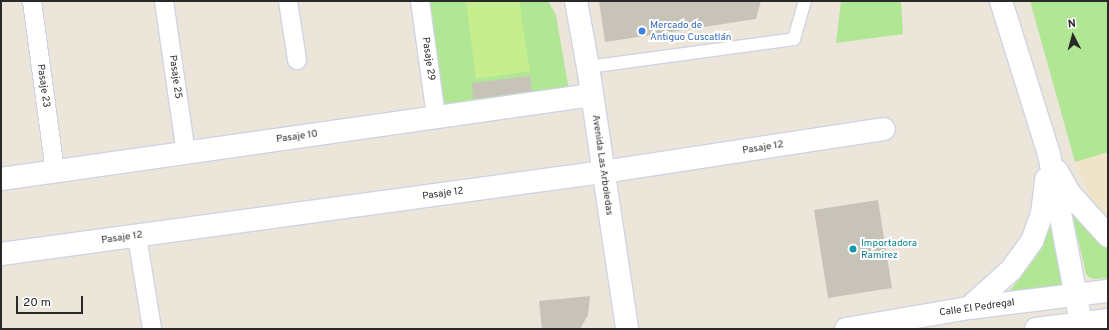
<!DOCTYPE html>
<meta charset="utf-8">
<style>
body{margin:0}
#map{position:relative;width:1109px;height:330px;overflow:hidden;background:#ece5da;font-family:Overpass,sans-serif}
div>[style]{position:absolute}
.education>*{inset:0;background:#efe3c9}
.green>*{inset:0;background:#b0e694}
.pitch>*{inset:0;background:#c6ee8f}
.building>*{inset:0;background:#c7c3b9}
.roads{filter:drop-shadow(1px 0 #d0d3e3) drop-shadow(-1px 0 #d0d3e3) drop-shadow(0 1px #d0d3e3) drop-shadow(0 -1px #d0d3e3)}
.service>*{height:12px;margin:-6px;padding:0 6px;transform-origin:6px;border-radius:6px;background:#fff}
.pedestrian>*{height:18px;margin:-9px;padding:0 9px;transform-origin:9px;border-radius:9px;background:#fff}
.minor>*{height:22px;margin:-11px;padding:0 11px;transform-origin:11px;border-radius:11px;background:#fff}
.secondary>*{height:22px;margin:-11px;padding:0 11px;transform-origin:11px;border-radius:11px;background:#fff}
.dots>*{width:11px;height:11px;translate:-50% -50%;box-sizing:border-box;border:2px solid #fff;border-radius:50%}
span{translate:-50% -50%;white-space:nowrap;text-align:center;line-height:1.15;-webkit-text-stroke:4px #fff;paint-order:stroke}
.shop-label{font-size:10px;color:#366cbe}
.left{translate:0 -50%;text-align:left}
.street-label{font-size:10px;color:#292929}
.culture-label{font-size:10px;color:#0d838f}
.frame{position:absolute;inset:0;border:2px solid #292929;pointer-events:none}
.north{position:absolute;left:1053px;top:16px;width:40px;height:40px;-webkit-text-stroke:3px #fff;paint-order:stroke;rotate:354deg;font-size:11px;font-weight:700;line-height:16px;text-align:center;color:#292929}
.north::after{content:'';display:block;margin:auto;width:14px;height:18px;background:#292929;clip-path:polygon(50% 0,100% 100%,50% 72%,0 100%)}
.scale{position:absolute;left:16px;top:296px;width:67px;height:18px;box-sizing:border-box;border:2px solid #292929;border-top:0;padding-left:5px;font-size:12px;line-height:14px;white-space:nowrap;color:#292929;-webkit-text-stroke:3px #fff;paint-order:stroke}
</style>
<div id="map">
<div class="education">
<div style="clip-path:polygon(1108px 152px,1108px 222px,1092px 203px,1075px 162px)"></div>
</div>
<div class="green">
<div style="clip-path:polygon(428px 1px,548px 1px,556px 15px,569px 91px,443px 108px)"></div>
<div style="clip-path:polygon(841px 1px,901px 1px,903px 34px,836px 43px)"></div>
<div style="clip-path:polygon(1030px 1px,1108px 1px,1108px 152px,1075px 162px)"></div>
<div style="clip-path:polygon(1072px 213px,1078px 213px,1108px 245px,1108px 278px,1094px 279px,1089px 277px,1086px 274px)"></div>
<div style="clip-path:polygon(1053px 215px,1063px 285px,1009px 292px,1036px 257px)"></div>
</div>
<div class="pitch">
<div style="clip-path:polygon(466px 1px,519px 1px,530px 71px,476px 79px)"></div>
</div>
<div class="building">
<div style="clip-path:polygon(599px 1px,761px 1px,756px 19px,605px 42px)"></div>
<div style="clip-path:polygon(530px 76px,532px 91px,473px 99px,472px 83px)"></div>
<div style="clip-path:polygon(878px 200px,892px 288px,828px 298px,814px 210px)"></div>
<div style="clip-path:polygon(590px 296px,588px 315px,580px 329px,542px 329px,539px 301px)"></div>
</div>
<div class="roads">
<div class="service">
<div style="left:588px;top:67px;width:208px;rotate:-7.7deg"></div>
<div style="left:794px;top:39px;width:40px;rotate:-74deg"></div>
</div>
<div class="pedestrian">
<div style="left:32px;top:1px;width:172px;rotate:82.3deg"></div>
<div style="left:164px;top:1px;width:154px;rotate:81.8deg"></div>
<div style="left:288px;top:1px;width:60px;rotate:81.3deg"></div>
<div style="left:420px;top:1px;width:117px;rotate:82.1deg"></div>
<div style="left:137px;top:236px;width:94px;rotate:80.8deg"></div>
</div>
<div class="minor">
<div style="left:576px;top:1px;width:67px;rotate:79.7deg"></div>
<div style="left:588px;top:67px;width:265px;rotate:81.5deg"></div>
<div style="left:1px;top:179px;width:597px;rotate:-8.09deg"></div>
<div style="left:1px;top:254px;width:608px;rotate:-7.76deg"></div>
<div style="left:603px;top:172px;width:284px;rotate:-8.7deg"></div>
</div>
<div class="secondary">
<div style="left:1001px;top:1px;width:160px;rotate:72.6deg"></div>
<div style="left:1049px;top:154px;width:172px;rotate:79.3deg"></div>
<div style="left:1057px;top:171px;width:25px;rotate:61deg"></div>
<div style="left:1069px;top:193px;width:58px;rotate:47.8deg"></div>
<div style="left:969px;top:308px;width:57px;rotate:-42.1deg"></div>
<div style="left:1011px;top:270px;width:36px;rotate:-54deg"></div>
<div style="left:1032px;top:241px;width:29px;rotate:-70deg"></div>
<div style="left:1042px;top:214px;width:35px;rotate:-83deg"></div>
<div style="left:846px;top:329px;width:125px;rotate:-9.7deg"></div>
<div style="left:969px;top:308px;width:140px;rotate:-7deg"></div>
<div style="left:1036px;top:329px;width:73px;rotate:-7.1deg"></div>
</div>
</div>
<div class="dots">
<div style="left:642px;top:31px;background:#3f7fe0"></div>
<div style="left:853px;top:249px;background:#0f9aa8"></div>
</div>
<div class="shop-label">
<span class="left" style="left:650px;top:31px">Mercado de<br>Antiguo Cuscatlán</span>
</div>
<div class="street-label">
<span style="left:428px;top:59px;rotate:82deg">Pasaje 29</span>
<span style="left:175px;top:77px;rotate:82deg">Pasaje 25</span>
<span style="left:43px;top:86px;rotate:82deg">Pasaje 23</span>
<span style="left:297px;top:137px;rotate:-8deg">Pasaje 10</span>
<span style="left:763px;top:148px;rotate:-9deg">Pasaje 12</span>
<span style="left:602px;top:165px;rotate:82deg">Avenida Las Arboledas</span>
<span style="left:443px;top:194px;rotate:-8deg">Pasaje 12</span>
<span style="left:122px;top:238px;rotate:-8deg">Pasaje 12</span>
<span style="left:977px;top:308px;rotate:-8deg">Calle El Pedregal</span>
</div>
<div class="culture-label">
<span class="left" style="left:861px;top:249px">Importadora<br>Ramirez</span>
</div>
<div class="frame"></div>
<div class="north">N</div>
<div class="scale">20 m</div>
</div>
